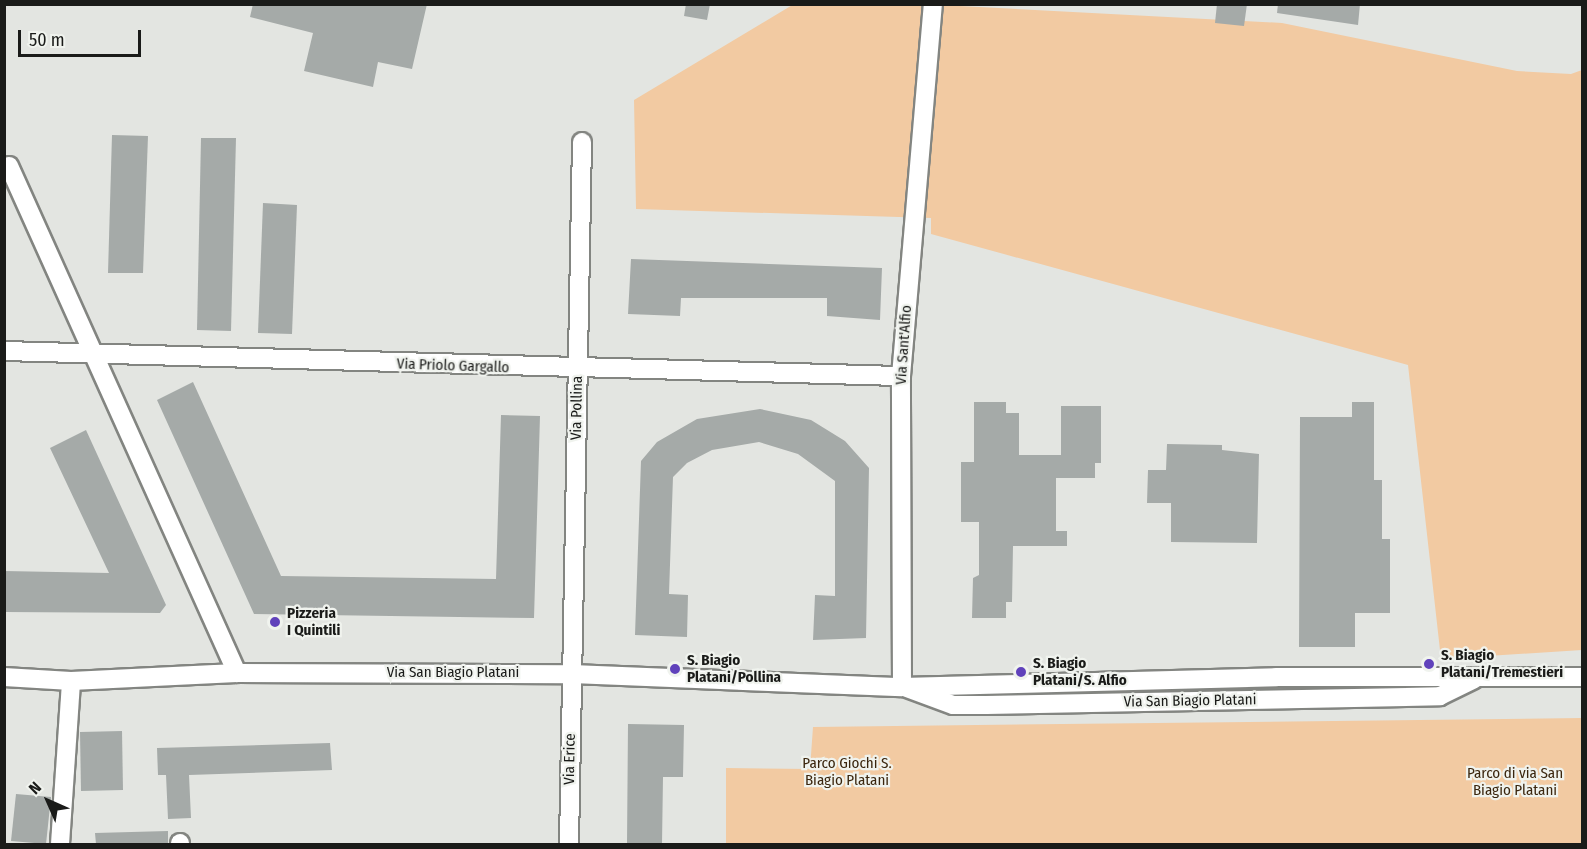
<!DOCTYPE html>
<style>
body{margin:0}
#map{position:relative;width:1587px;height:849px;overflow:hidden;background:#e3e5e1;font-family:"Fira Sans Condensed",sans-serif}
div>[style]{position:absolute}
.green>*{inset:0;background:#f2caa2}
.building>*{inset:0;background:#a5aaa8}
.roads{filter:drop-shadow(2px 0 #838581) drop-shadow(-2px 0 #838581) drop-shadow(0 2px #838581) drop-shadow(0 -2px #838581)}
.minor>*{height:18px;margin:-9px;padding:0 9px;transform-origin:9px;border-radius:9px;background:#fff}
.dots>*{width:16px;height:16px;translate:-50% -50%;box-sizing:border-box;border:3px solid #f0f3ee;border-radius:50%}
span{translate:-50% -50%;white-space:nowrap;text-align:center;line-height:1.15;-webkit-text-stroke:4.5px #f0f3ee;paint-order:stroke}
.street-label{font-size:15px;color:#1a1b19}
.poi-label{font-size:15px;color:#1a1b19;font-weight:700}
.left{translate:0 -50%;text-align:left}
.park-label{font-size:15px;color:#3b260e}
.frame{position:absolute;inset:0;border:6px solid #1a1b19;pointer-events:none}
.north{position:absolute;left:18px;top:771px;width:60px;height:60px;-webkit-text-stroke:4px #f0f3ee;paint-order:stroke;rotate:315deg;font-size:16px;font-weight:700;line-height:24px;text-align:center;color:#1a1b19}
.north::after{content:'';display:block;margin:auto;width:21px;height:27px;background:#1a1b19;clip-path:polygon(50% 0,100% 100%,50% 72%,0 100%)}
.scale{position:absolute;left:18px;top:30px;width:123px;height:27px;box-sizing:border-box;border:3px solid #1a1b19;border-top:0;padding-left:8px;font-size:18px;line-height:21px;white-space:nowrap;color:#1a1b19;-webkit-text-stroke:4px #f0f3ee;paint-order:stroke}
</style>
<div id="map">
<div class="green">
<div style="clip-path:polygon(794px 4px,921px 4px,1282px 23px,1517px 71px,1571px 74px,1582px 70px,1582px 650px,1441px 659px,1408px 365px,931px 234px,931px 218px,636px 209px,634px 100px)"></div>
<div style="clip-path:polygon(1582px 718px,1582px 844px,726px 844px,726px 768px,810px 769px,813px 727px)"></div>
</div>
<div class="building">
<div style="clip-path:polygon(253px 4px,427px 4px,412px 69px,378px 62px,373px 87px,304px 71px,313px 33px,250px 17px)"></div>
<div style="clip-path:polygon(686px 4px,710px 4px,707px 20px,684px 16px)"></div>
<div style="clip-path:polygon(1217px 4px,1247px 4px,1244px 26px,1215px 23px)"></div>
<div style="clip-path:polygon(1278px 4px,1360px 4px,1358px 25px,1277px 13px)"></div>
<div style="clip-path:polygon(112px 135px,148px 136px,143px 273px,108px 273px)"></div>
<div style="clip-path:polygon(201px 138px,236px 138px,231px 331px,197px 330px)"></div>
<div style="clip-path:polygon(263px 203px,297px 205px,292px 334px,258px 333px)"></div>
<div style="clip-path:polygon(631px 259px,882px 268px,880px 320px,827px 316px,827px 298px,681px 298px,680px 316px,628px 314px)"></div>
<div style="clip-path:polygon(193px 382px,281px 576px,496px 579px,501px 415px,540px 416px,534px 618px,254px 614px,157px 400px)"></div>
<div style="clip-path:polygon(974px 402px,1006px 402px,1006px 413px,1019px 413px,1019px 455px,1061px 455px,1061px 406px,1101px 406px,1101px 463px,1095px 463px,1095px 478px,1056px 478px,1056px 531px,1067px 531px,1067px 546px,1013px 546px,1012px 602px,1006px 602px,1006px 618px,972px 618px,973px 578px,979px 575px,979px 522px,961px 522px,961px 462px,974px 462px)"></div>
<div style="clip-path:polygon(1352px 402px,1374px 402px,1374px 480px,1382px 480px,1382px 539px,1390px 539px,1390px 613px,1355px 613px,1355px 647px,1299px 647px,1300px 417px,1352px 417px)"></div>
<div style="clip-path:polygon(760px 409px,811px 420px,845px 441px,869px 468px,866px 638px,813px 640px,815px 595px,835px 596px,835px 481px,798px 454px,759px 442px,712px 450px,687px 463px,673px 477px,669px 594px,688px 595px,687px 637px,635px 635px,641px 461px,657px 442px,697px 419px)"></div>
<div style="clip-path:polygon(86px 430px,166px 605px,160px 613px,4px 612px,4px 571px,109px 573px,50px 448px)"></div>
<div style="clip-path:polygon(1167px 444px,1222px 445px,1222px 450px,1259px 454px,1257px 543px,1171px 542px,1171px 503px,1147px 503px,1148px 470px,1166px 470px)"></div>
<div style="clip-path:polygon(628px 724px,684px 725px,683px 777px,663px 777px,662px 844px,627px 844px)"></div>
<div style="clip-path:polygon(122px 731px,123px 790px,81px 791px,80px 732px)"></div>
<div style="clip-path:polygon(330px 743px,332px 770px,189px 775px,191px 818px,168px 819px,166px 775px,158px 775px,157px 748px)"></div>
<div style="clip-path:polygon(16px 794px,51px 797px,46px 844px,11px 841px)"></div>
<div style="clip-path:polygon(168px 831px,168px 844px,96px 844px,95px 833px)"></div>
</div>
<div class="roads">
<div class="minor">
<div style="left:9px;top:166px;width:556px;rotate:65.79deg"></div>
<div style="left:4px;top:351px;width:897px;rotate:1.6deg"></div>
<div style="left:4px;top:677px;width:67px;rotate:3.4deg"></div>
<div style="left:71px;top:681px;width:166px;rotate:-2.8deg"></div>
<div style="left:237px;top:673px;width:335px;rotate:0.2deg"></div>
<div style="left:572px;top:674px;width:330px;rotate:2.3deg"></div>
<div style="left:902px;top:687px;width:374px;rotate:-1.5deg"></div>
<div style="left:1276px;top:677px;width:306px"></div>
<div style="left:902px;top:687px;width:311px;rotate:-90.2deg"></div>
<div style="left:901px;top:376px;width:373px;rotate:-85.1deg"></div>
<div style="left:907px;top:688px;width:49px;rotate:20.3deg"></div>
<div style="left:953px;top:705px;width:33px"></div>
<div style="left:986px;top:705px;width:454px;rotate:-1.1deg"></div>
<div style="left:1440px;top:696px;width:37px;rotate:-26deg"></div>
<div style="left:180px;top:843px;width:1px;rotate:90deg"></div>
<div style="left:60px;top:844px;width:163px;rotate:-86.1deg"></div>
<div style="left:569px;top:844px;width:702px;rotate:-88.94deg"></div>
</div>
</div>
<div class="dots">
<div style="left:275px;top:622px;background:#6042bb"></div>
<div style="left:1429px;top:664px;background:#6042bb"></div>
<div style="left:675px;top:669px;background:#6042bb"></div>
<div style="left:1021px;top:672px;background:#6042bb"></div>
</div>
<div class="street-label">
<span style="left:904px;top:345px;rotate:-86deg">Via Sant'Alfio</span>
<span style="left:453px;top:366px;rotate:2deg">Via Priolo Gargallo</span>
<span style="left:577px;top:408px;rotate:-89deg">Via Pollina</span>
<span style="left:453px;top:673px">Via San Biagio Platani</span>
<span style="left:1190px;top:701px;rotate:-1deg">Via San Biagio Platani</span>
<span style="left:570px;top:759px;rotate:-89deg">Via Erice</span>
</div>
<div class="poi-label">
<span class="left" style="left:287px;top:622px">Pizzeria<br>I Quintili</span>
<span class="left" style="left:1441px;top:664px">S. Biagio<br>Platani/Tremestieri</span>
<span class="left" style="left:687px;top:669px">S. Biagio<br>Platani/Pollina</span>
<span class="left" style="left:1033px;top:672px">S. Biagio<br>Platani/S. Alfio</span>
</div>
<div class="park-label">
<span style="left:847px;top:772px">Parco Giochi S.<br>Biagio Platani</span>
<span style="left:1515px;top:782px">Parco di via San<br>Biagio Platani</span>
</div>
<div class="frame"></div>
<div class="north">N</div>
<div class="scale">50 m</div>
</div>
